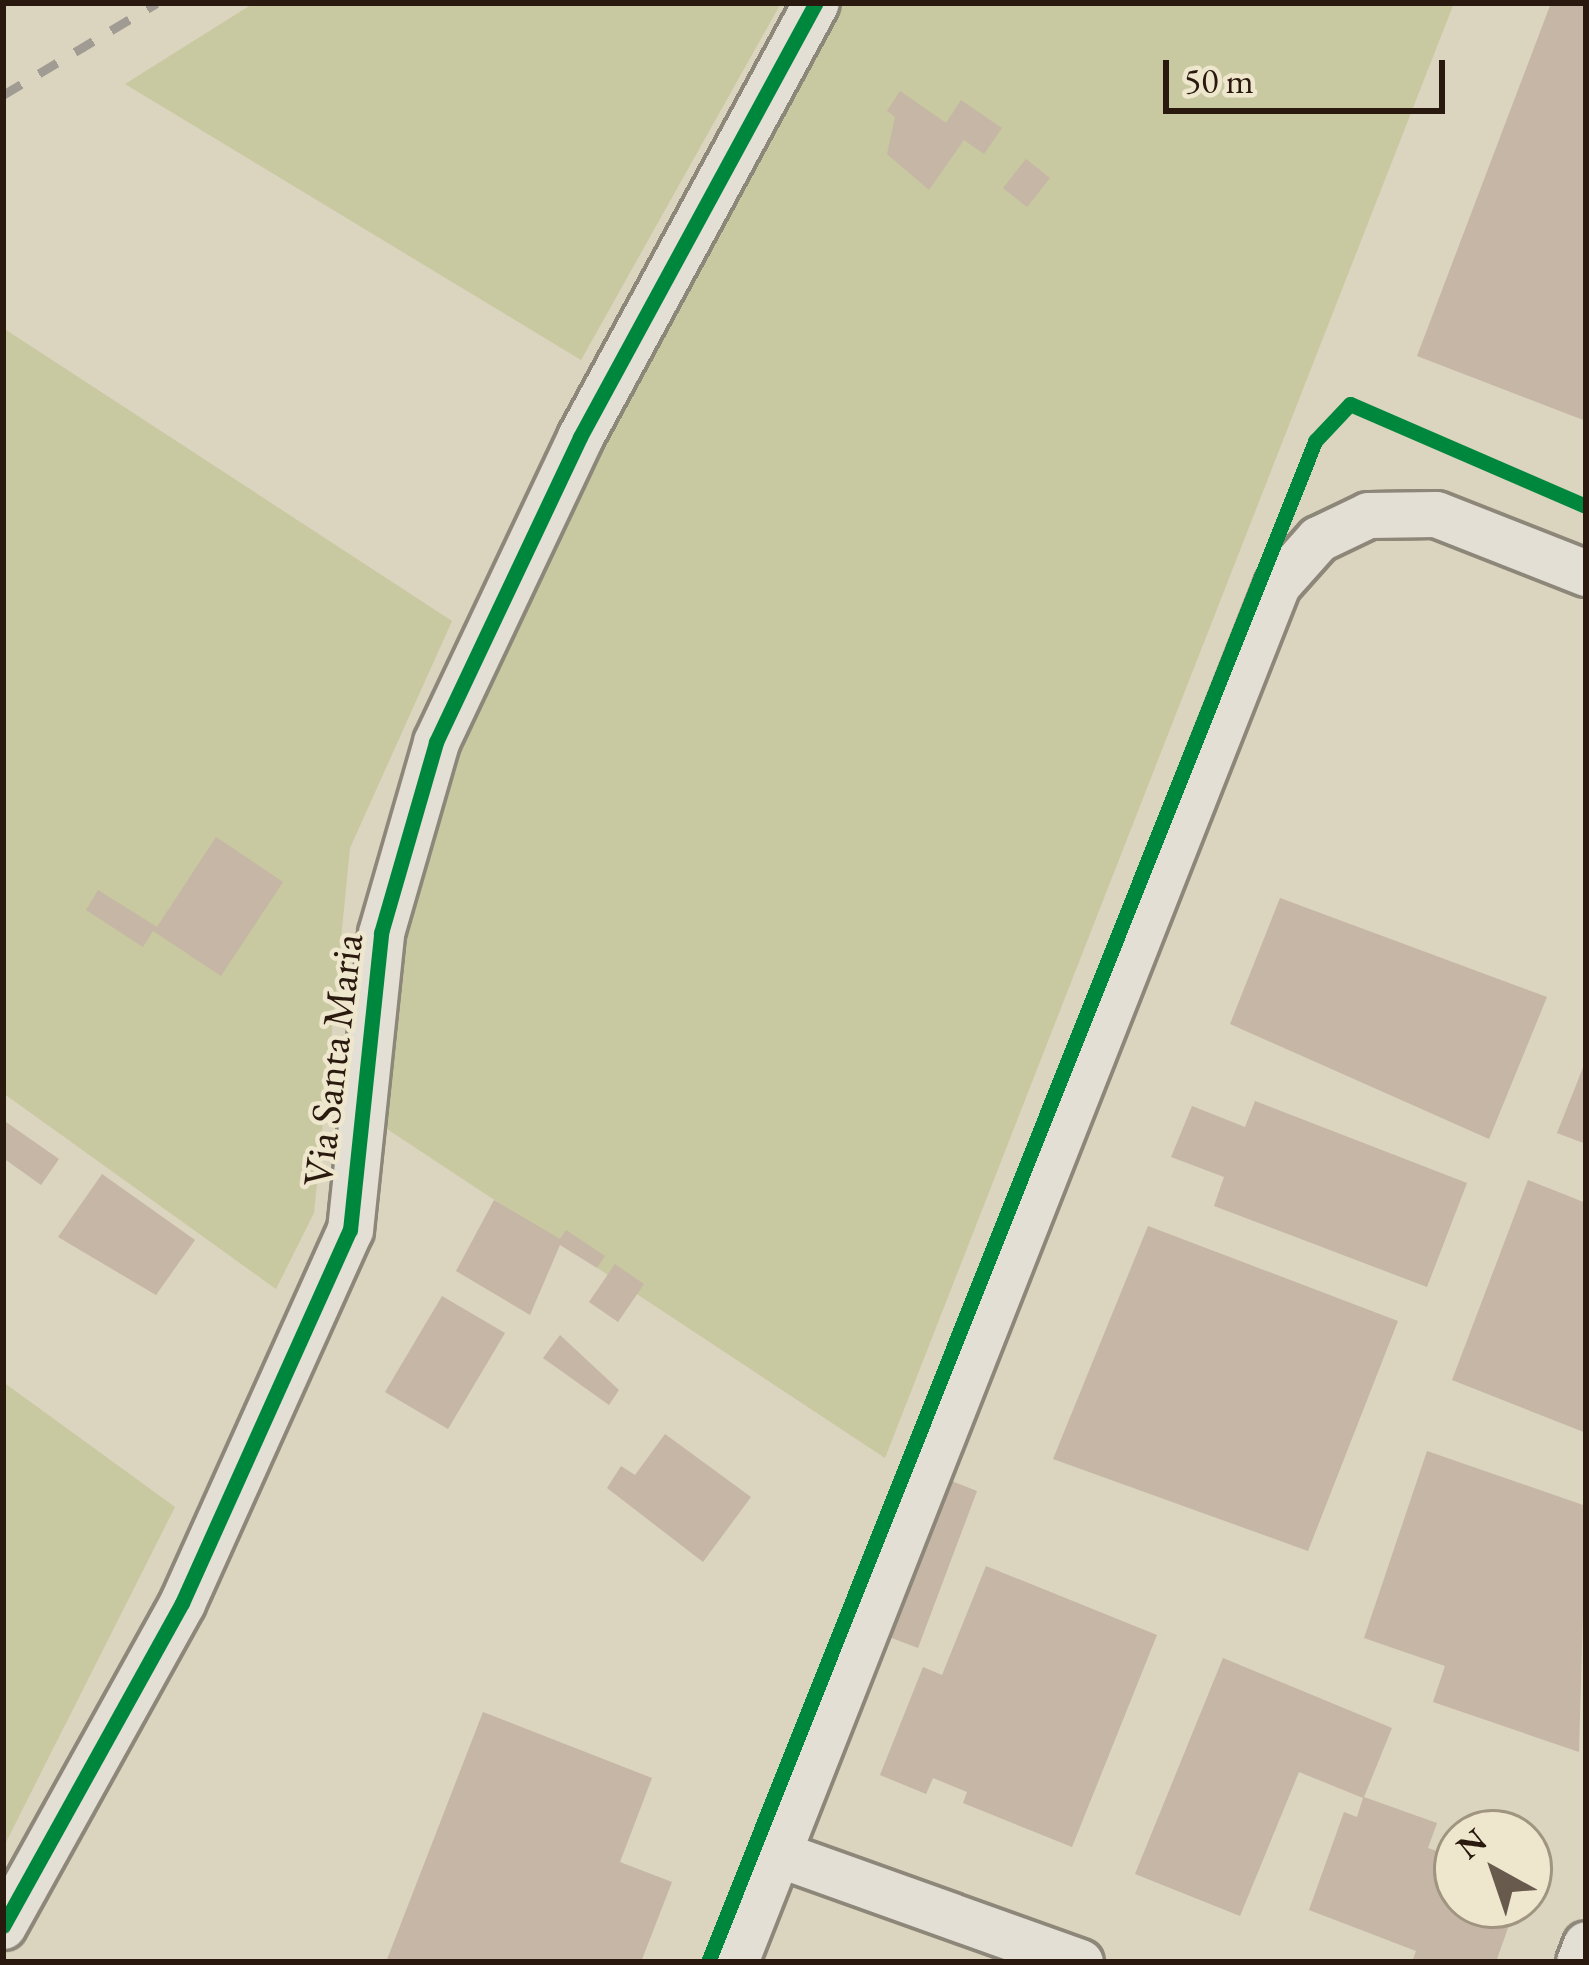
<!DOCTYPE html>
<style>
body{margin:0}
#map{position:relative;width:1589px;height:1965px;overflow:hidden;background:#dbd4be;font-family:"EB Garamond",serif}
div>[style]{position:absolute}
.green>*{inset:0;background:#c8c8a1}
.building>*{inset:0;background:#c6b6a5}
.roads{filter:drop-shadow(3px 0 #8d877a) drop-shadow(-3px 0 #8d877a) drop-shadow(0 3px #8d877a) drop-shadow(0 -3px #8d877a)}
.minor>*{height:45px;margin:-22.5px;padding:0 22.5px;transform-origin:22.5px;border-radius:22.5px;background:#e3dfd4}
.rail>*{height:9px;margin-top:-4.5px;transform-origin:0;background:repeating-linear-gradient(90deg,#a09c93 0 21px,transparent 0 42px)}
.cycleway>*{height:15px;margin:-7.5px;padding:0 7.5px;transform-origin:7.5px;border-radius:7.5px;background:#00873e}
span{translate:-50% -50%;white-space:nowrap;text-align:center;line-height:1.15;-webkit-text-stroke:9px #efe7cd;paint-order:stroke}
.street-label{font-size:42px;color:#2a190e}
.frame{position:absolute;inset:0;border:6px solid #2a190e;pointer-events:none}
.north{position:absolute;left:1433px;top:1809px;width:120px;height:120px;box-sizing:border-box;background:#efe7cd;border:3px solid #a09581;border-radius:50%;rotate:320deg;font-size:33px;font-weight:700;line-height:48px;text-align:center;color:#2a190e}
.north::after{content:'';display:block;margin:auto;width:42px;height:54px;background:#685a4c;clip-path:polygon(50% 0,100% 100%,50% 72%,0 100%)}
.scale{position:absolute;left:1163px;top:60px;width:282px;height:54px;box-sizing:border-box;border:6px solid #2a190e;border-top:0;padding-left:15px;font-size:36px;line-height:42px;white-space:nowrap;color:#2a190e;-webkit-text-stroke:9px #efe7cd;paint-order:stroke}
</style>
<div id="map">
<div class="green">
<div style="clip-path:polygon(254px 3px,781px 3px,581px 360px,125px 84px)"></div>
<div style="clip-path:polygon(841px 3px,1454px 3px,885px 1458px,381px 1125px,389px 941px,450px 755px,619px 408px)"></div>
<div style="clip-path:polygon(3px 328px,452px 621px,350px 848px,314px 1213px,276px 1289px,3px 1093px)"></div>
<div style="clip-path:polygon(3px 1382px,175px 1507px,3px 1848px)"></div>
</div>
<div class="building">
<div style="clip-path:polygon(1551px 3px,1586px 3px,1586px 421px,1417px 356px)"></div>
<div style="clip-path:polygon(900px 91px,946px 123px,961px 100px,1002px 128px,984px 154px,964px 140px,929px 190px,887px 154px,895px 117px,887px 111px)"></div>
<div style="clip-path:polygon(1026px 159px,1050px 178px,1027px 207px,1003px 188px)"></div>
<div style="clip-path:polygon(216px 837px,283px 882px,221px 976px,153px 931px,143px 947px,86px 910px,98px 890px,157px 927px)"></div>
<div style="clip-path:polygon(1280px 898px,1547px 997px,1489px 1139px,1230px 1024px)"></div>
<div style="clip-path:polygon(1586px 1060px,1586px 1144px,1557px 1133px)"></div>
<div style="clip-path:polygon(1255px 1101px,1467px 1183px,1427px 1287px,1214px 1206px,1224px 1177px,1171px 1157px,1192px 1106px,1245px 1127px)"></div>
<div style="clip-path:polygon(3px 1120px,59px 1159px,41px 1185px,3px 1158px)"></div>
<div style="clip-path:polygon(102px 1174px,195px 1240px,156px 1295px,58px 1237px)"></div>
<div style="clip-path:polygon(1528px 1180px,1586px 1203px,1586px 1433px,1452px 1380px)"></div>
<div style="clip-path:polygon(494px 1200px,560px 1239px,566px 1230px,605px 1256px,597px 1268px,560px 1245px,530px 1315px,456px 1271px)"></div>
<div style="clip-path:polygon(1148px 1226px,1398px 1321px,1308px 1551px,1053px 1459px)"></div>
<div style="clip-path:polygon(615px 1264px,644px 1284px,618px 1322px,589px 1302px)"></div>
<div style="clip-path:polygon(442px 1296px,505px 1333px,448px 1429px,385px 1392px)"></div>
<div style="clip-path:polygon(560px 1335px,619px 1390px,609px 1405px,543px 1358px)"></div>
<div style="clip-path:polygon(665px 1434px,751px 1497px,703px 1562px,607px 1488px,621px 1466px,635px 1475px)"></div>
<div style="clip-path:polygon(1427px 1451px,1586px 1506px,1579px 1752px,1433px 1702px,1445px 1666px,1364px 1638px)"></div>
<div style="clip-path:polygon(949px 1480px,977px 1491px,918px 1648px,889px 1637px)"></div>
<div style="clip-path:polygon(986px 1566px,1157px 1635px,1072px 1847px,963px 1803px,967px 1792px,933px 1778px,926px 1794px,880px 1775px,923px 1667px,942px 1675px)"></div>
<div style="clip-path:polygon(1223px 1658px,1392px 1728px,1364px 1797px,1437px 1823px,1428px 1848px,1457px 1858px,1457px 1905px,1516px 1905px,1496px 1962px,1412px 1962px,1416px 1951px,1309px 1910px,1344px 1812px,1357px 1817px,1363px 1798px,1299px 1772px,1240px 1916px,1135px 1874px)"></div>
<div style="clip-path:polygon(483px 1712px,652px 1778px,620px 1862px,672px 1882px,641px 1962px,386px 1962px)"></div>
</div>
<div class="roads">
<div class="minor">
<div style="left:773px;top:1852px;width:326px;rotate:19.7deg"></div>
<div style="left:3px;top:1926px;width:369px;rotate:-61deg"></div>
<div style="left:182px;top:1603px;width:409px;rotate:-65.8deg"></div>
<div style="left:350px;top:1230px;width:299px;rotate:-84deg"></div>
<div style="left:381px;top:933px;width:199px;rotate:-73.9deg"></div>
<div style="left:436px;top:742px;width:337px;rotate:-64.7deg"></div>
<div style="left:580px;top:437px;width:494px;rotate:-61.5deg"></div>
<div style="left:735px;top:1962px;width:1480px;rotate:-68.51deg"></div>
<div style="left:1277px;top:585px;width:62px;rotate:-48.3deg"></div>
<div style="left:1318px;top:539px;width:55px;rotate:-25.6deg"></div>
<div style="left:1368px;top:515px;width:68px;rotate:-0.8deg"></div>
<div style="left:1436px;top:514px;width:161px;rotate:21.5deg"></div>
<div style="left:1579px;top:1962px;width:19px;rotate:-69deg"></div>
</div>
</div>
<div class="rail">
<div style="left:3px;top:95px;width:179px;rotate:-30.9deg"></div>
</div>
<div class="cycleway">
<div style="left:3px;top:1926px;width:369px;rotate:-61deg"></div>
<div style="left:182px;top:1603px;width:409px;rotate:-65.8deg"></div>
<div style="left:350px;top:1230px;width:299px;rotate:-84deg"></div>
<div style="left:381px;top:933px;width:199px;rotate:-73.9deg"></div>
<div style="left:436px;top:742px;width:337px;rotate:-64.7deg"></div>
<div style="left:580px;top:437px;width:494px;rotate:-61.5deg"></div>
<div style="left:708px;top:1962px;width:1638px;rotate:-68.24deg"></div>
<div style="left:1315px;top:441px;width:51px;rotate:-46.6deg"></div>
<div style="left:1350px;top:404px;width:257px;rotate:23.4deg"></div>
</div>
<div class="street-label">
<span style="left:333px;top:1060px;rotate:-83deg">Via Santa Maria</span>
</div>
<div class="frame"></div>
<div class="north">N</div>
<div class="scale">50 m</div>
</div>
